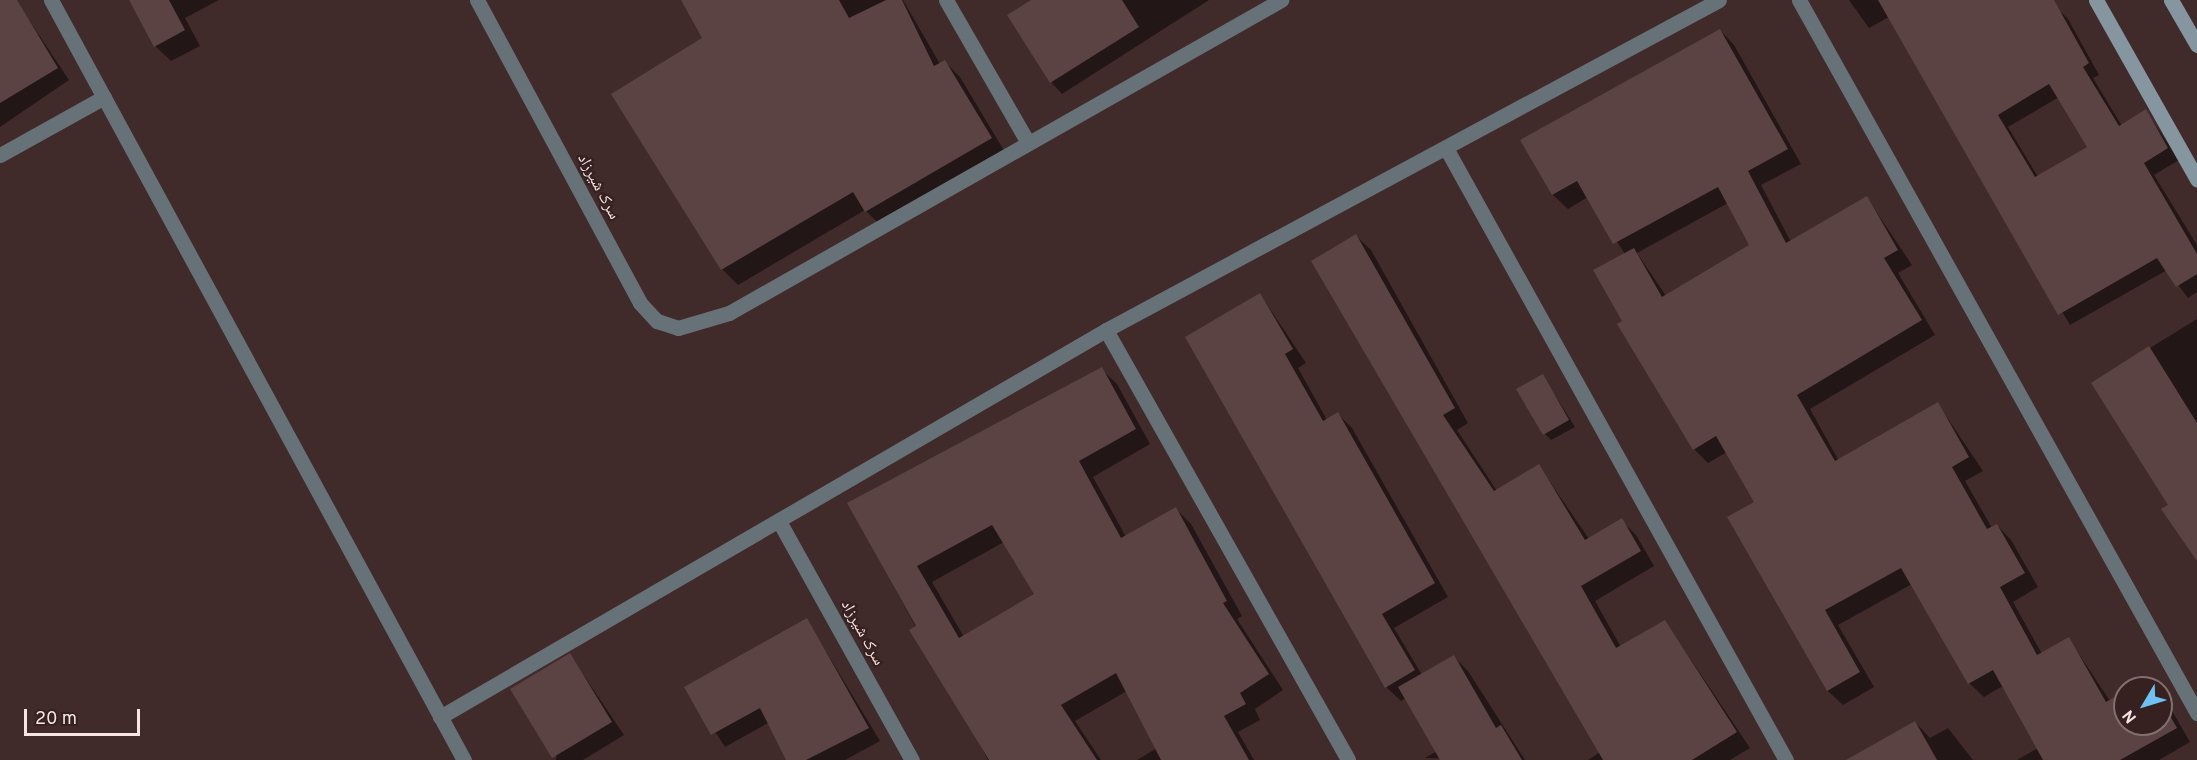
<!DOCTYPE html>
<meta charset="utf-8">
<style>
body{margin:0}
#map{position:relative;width:2197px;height:760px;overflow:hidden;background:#412a2a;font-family:Overpass,"Noto Naskh Arabic",sans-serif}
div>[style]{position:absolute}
.shadow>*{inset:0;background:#0007}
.building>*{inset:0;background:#5c4343}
.street>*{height:15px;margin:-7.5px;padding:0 7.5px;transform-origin:7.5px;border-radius:7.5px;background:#677278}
.secondary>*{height:15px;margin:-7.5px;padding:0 7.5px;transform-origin:7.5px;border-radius:7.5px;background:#8696a0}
span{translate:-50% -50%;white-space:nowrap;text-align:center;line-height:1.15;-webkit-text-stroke:4.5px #362020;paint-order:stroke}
.street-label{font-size:16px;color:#f5e5e5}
.north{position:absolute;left:2113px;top:676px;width:60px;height:60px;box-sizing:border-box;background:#362020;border:2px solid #826f6f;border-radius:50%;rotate:232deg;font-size:16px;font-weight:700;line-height:24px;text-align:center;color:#f5e5e5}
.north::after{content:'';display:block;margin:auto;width:21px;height:27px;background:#6dc2f3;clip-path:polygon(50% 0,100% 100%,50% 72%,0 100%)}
.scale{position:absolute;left:24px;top:709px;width:116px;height:27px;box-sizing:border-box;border:3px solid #f5e5e5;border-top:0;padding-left:8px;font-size:18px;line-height:21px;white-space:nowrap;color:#f5e5e5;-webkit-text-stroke:4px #362020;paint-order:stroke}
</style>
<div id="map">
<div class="shadow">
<div style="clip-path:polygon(129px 0,219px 0,185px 18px,200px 46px,171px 61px,155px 46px)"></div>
<div style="clip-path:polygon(690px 0,903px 0,940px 64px,945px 62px,960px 77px,1006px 154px,882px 227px,865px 210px,738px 285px,722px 269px,704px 38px)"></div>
<div style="clip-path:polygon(1047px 0,1209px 0,1062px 94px,1051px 82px)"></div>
<div style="clip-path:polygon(evenodd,1849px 0,2049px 0,2068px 19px,2099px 75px,2093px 78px,2122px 126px,2146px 111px,2179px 160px,2154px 175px,2197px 245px,2197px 292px,2188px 298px,2167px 270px,2070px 325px,1889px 17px,1869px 28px,1849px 0,2059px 97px,2090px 148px,2038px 177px,2008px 127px,2059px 97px)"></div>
<div style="clip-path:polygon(17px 2px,69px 80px,0 127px,0 12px)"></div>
<div style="clip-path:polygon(evenodd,1720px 30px,1734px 45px,1801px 164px,1761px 185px,1791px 242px,1867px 198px,1912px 265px,1898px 273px,1935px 335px,1810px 409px,1839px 461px,1938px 404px,1983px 471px,1965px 481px,1992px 528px,1997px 525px,2011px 540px,2038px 587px,2013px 602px,2042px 654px,2069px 639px,2110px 701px,2125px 692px,2125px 724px,2161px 724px,2161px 692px,2190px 742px,2159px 760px,2017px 760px,2038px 748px,2003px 686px,1984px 697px,1969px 683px,1912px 584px,1838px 625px,1874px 687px,1843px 705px,1828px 691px,1729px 517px,1756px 503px,1727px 452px,1708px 463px,1694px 449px,1624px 321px,1625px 254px,1588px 197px,1568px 209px,1553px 195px,1522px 140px,1720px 30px,1728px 203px,1751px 245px,1666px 296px,1637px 253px,1728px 203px)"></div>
<div style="clip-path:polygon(1356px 236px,1371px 250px,1468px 423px,1457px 430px,1497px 491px,1539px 466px,1589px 539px,1621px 520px,1636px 535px,1654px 566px,1595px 601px,1621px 647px,1665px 621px,1750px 748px,1730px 760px,1588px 760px,1600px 752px)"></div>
<div style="clip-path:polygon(1260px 294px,1306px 363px,1298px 368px,1327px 420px,1338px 414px,1352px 428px,1448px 597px,1394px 628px,1422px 675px,1454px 657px,1468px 671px,1525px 760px,1425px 758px,1437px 751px,1406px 698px,1401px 701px,1386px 687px)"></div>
<div style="clip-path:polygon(2197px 319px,2197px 558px,2170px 505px,2093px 383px)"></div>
<div style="clip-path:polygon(evenodd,1101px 369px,1117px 384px,1150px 444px,1093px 477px,1126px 537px,1176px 509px,1191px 524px,1242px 616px,1237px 619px,1283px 690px,1255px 709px,1260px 720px,1238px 732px,1254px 760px,1137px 760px,1157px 748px,1127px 691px,1075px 721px,1101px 760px,988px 760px,849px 504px,1101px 369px,1004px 542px,1036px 594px,964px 637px,932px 582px,1004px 542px)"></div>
<div style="clip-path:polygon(1543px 376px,1575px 427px,1551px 440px,1545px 434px)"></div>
<div style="clip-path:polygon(807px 620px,880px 741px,845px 760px,788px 760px,768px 723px,725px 747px,686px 687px)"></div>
<div style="clip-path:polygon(570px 655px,624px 735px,583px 760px,556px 760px)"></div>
<div style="clip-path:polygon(1915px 722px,1930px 738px,1948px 728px,1973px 760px,1877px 760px)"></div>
</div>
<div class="building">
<div style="clip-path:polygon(0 0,17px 0,58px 68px,0 103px)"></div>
<div style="clip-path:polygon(129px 0,169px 0,185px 30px,154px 47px)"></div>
<div style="clip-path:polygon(681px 0,839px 0,849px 18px,886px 0,902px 0,934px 66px,945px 60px,992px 138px,865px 212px,853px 192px,721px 270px,611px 94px,702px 38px)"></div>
<div style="clip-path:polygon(1031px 0,1122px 0,1139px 27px,1050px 83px,1007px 15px)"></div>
<div style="clip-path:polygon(evenodd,1878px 0,2054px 0,2089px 63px,2083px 67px,2119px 126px,2146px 109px,2168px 148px,2144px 163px,2197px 254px,2197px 274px,2176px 287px,2157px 258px,2058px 315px,1878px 0,2049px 84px,2087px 147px,2035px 177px,1998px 115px,2049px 84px)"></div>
<div style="clip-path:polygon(1720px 29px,1788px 149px,1748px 171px,1786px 243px,1867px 196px,1898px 250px,1884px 258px,1922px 320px,1797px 395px,1835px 461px,1938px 402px,1969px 457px,1952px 467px,1987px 529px,1997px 524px,2025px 573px,2000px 587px,2037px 655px,2069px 637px,2106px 702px,2125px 691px,2125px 724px,2161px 724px,2161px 700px,2177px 728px,2120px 760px,2043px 760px,1993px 670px,1968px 684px,1901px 568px,1825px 610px,1860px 672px,1827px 691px,1727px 517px,1754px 502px,1716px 436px,1693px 450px,1617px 324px,1622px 321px,1593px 270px,1634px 248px,1662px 297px,1749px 245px,1718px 187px,1613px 244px,1577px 181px,1552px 195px,1520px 140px)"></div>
<div style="clip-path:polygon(1356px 234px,1455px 408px,1443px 415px,1494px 491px,1539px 464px,1585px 540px,1622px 518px,1641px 551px,1581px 586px,1616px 648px,1665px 620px,1737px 732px,1692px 760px,1603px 760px,1311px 261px)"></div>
<div style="clip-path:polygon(1260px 293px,1293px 349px,1285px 354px,1323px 421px,1338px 412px,1435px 583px,1382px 614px,1415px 670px,1385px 688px,1185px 337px)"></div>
<div style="clip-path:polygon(2149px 346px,2197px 423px,2197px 561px,2161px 509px,2168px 505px,2091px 383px)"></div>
<div style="clip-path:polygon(evenodd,1102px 367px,1136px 429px,1079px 461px,1121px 538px,1176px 507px,1227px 601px,1223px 603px,1269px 674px,1240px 693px,1246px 704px,1224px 716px,1249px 760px,1161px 760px,1116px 673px,1061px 705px,1097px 760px,989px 760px,909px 630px,916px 626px,847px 503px,1102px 367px,992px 525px,1034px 594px,959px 638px,917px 566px,992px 525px)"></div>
<div style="clip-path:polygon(1543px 374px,1569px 420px,1543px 435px,1516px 389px)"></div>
<div style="clip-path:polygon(807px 618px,869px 728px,806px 760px,786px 760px,760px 708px,711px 735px,684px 687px)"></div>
<div style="clip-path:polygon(570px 653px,612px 722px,552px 758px,510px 689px)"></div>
<div style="clip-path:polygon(1454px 655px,1496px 728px,1501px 725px,1522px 760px,1440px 760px,1398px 687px)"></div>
<div style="clip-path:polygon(2148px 677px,2154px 688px,2129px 688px)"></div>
<div style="clip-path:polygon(1915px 721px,1937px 760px,1846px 760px)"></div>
</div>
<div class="street">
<div style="left:51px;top:0;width:865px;rotate:61.48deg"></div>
<div style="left:477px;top:0;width:344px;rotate:61.7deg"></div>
<div style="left:640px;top:303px;width:25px;rotate:47deg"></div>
<div style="left:657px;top:321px;width:22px;rotate:18deg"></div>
<div style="left:678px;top:328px;width:53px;rotate:-16.4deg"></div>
<div style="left:729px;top:313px;width:635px;rotate:-29.55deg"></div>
<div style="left:946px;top:0;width:163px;rotate:60.1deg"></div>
<div style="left:1799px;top:0;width:817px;rotate:60.83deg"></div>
<div style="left:1446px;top:148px;width:700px;rotate:60.95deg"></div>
<div style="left:0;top:155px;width:119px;rotate:-29.1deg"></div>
<div style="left:1106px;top:330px;width:493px;rotate:60.6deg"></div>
<div style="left:780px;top:523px;width:271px;rotate:60.9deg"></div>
<div style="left:440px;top:717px;width:770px;rotate:-30.16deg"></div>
<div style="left:1106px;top:330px;width:696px;rotate:-28.3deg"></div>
</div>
<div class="secondary">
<div style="left:2096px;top:0;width:206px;rotate:60.6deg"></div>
<div style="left:2171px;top:0;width:52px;rotate:60deg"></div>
</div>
<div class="street-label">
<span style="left:598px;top:187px;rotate:62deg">سرک شیرزاد</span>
<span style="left:862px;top:633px;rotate:61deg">سرک شیرزاد</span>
</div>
<div class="north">N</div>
<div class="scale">20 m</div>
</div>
